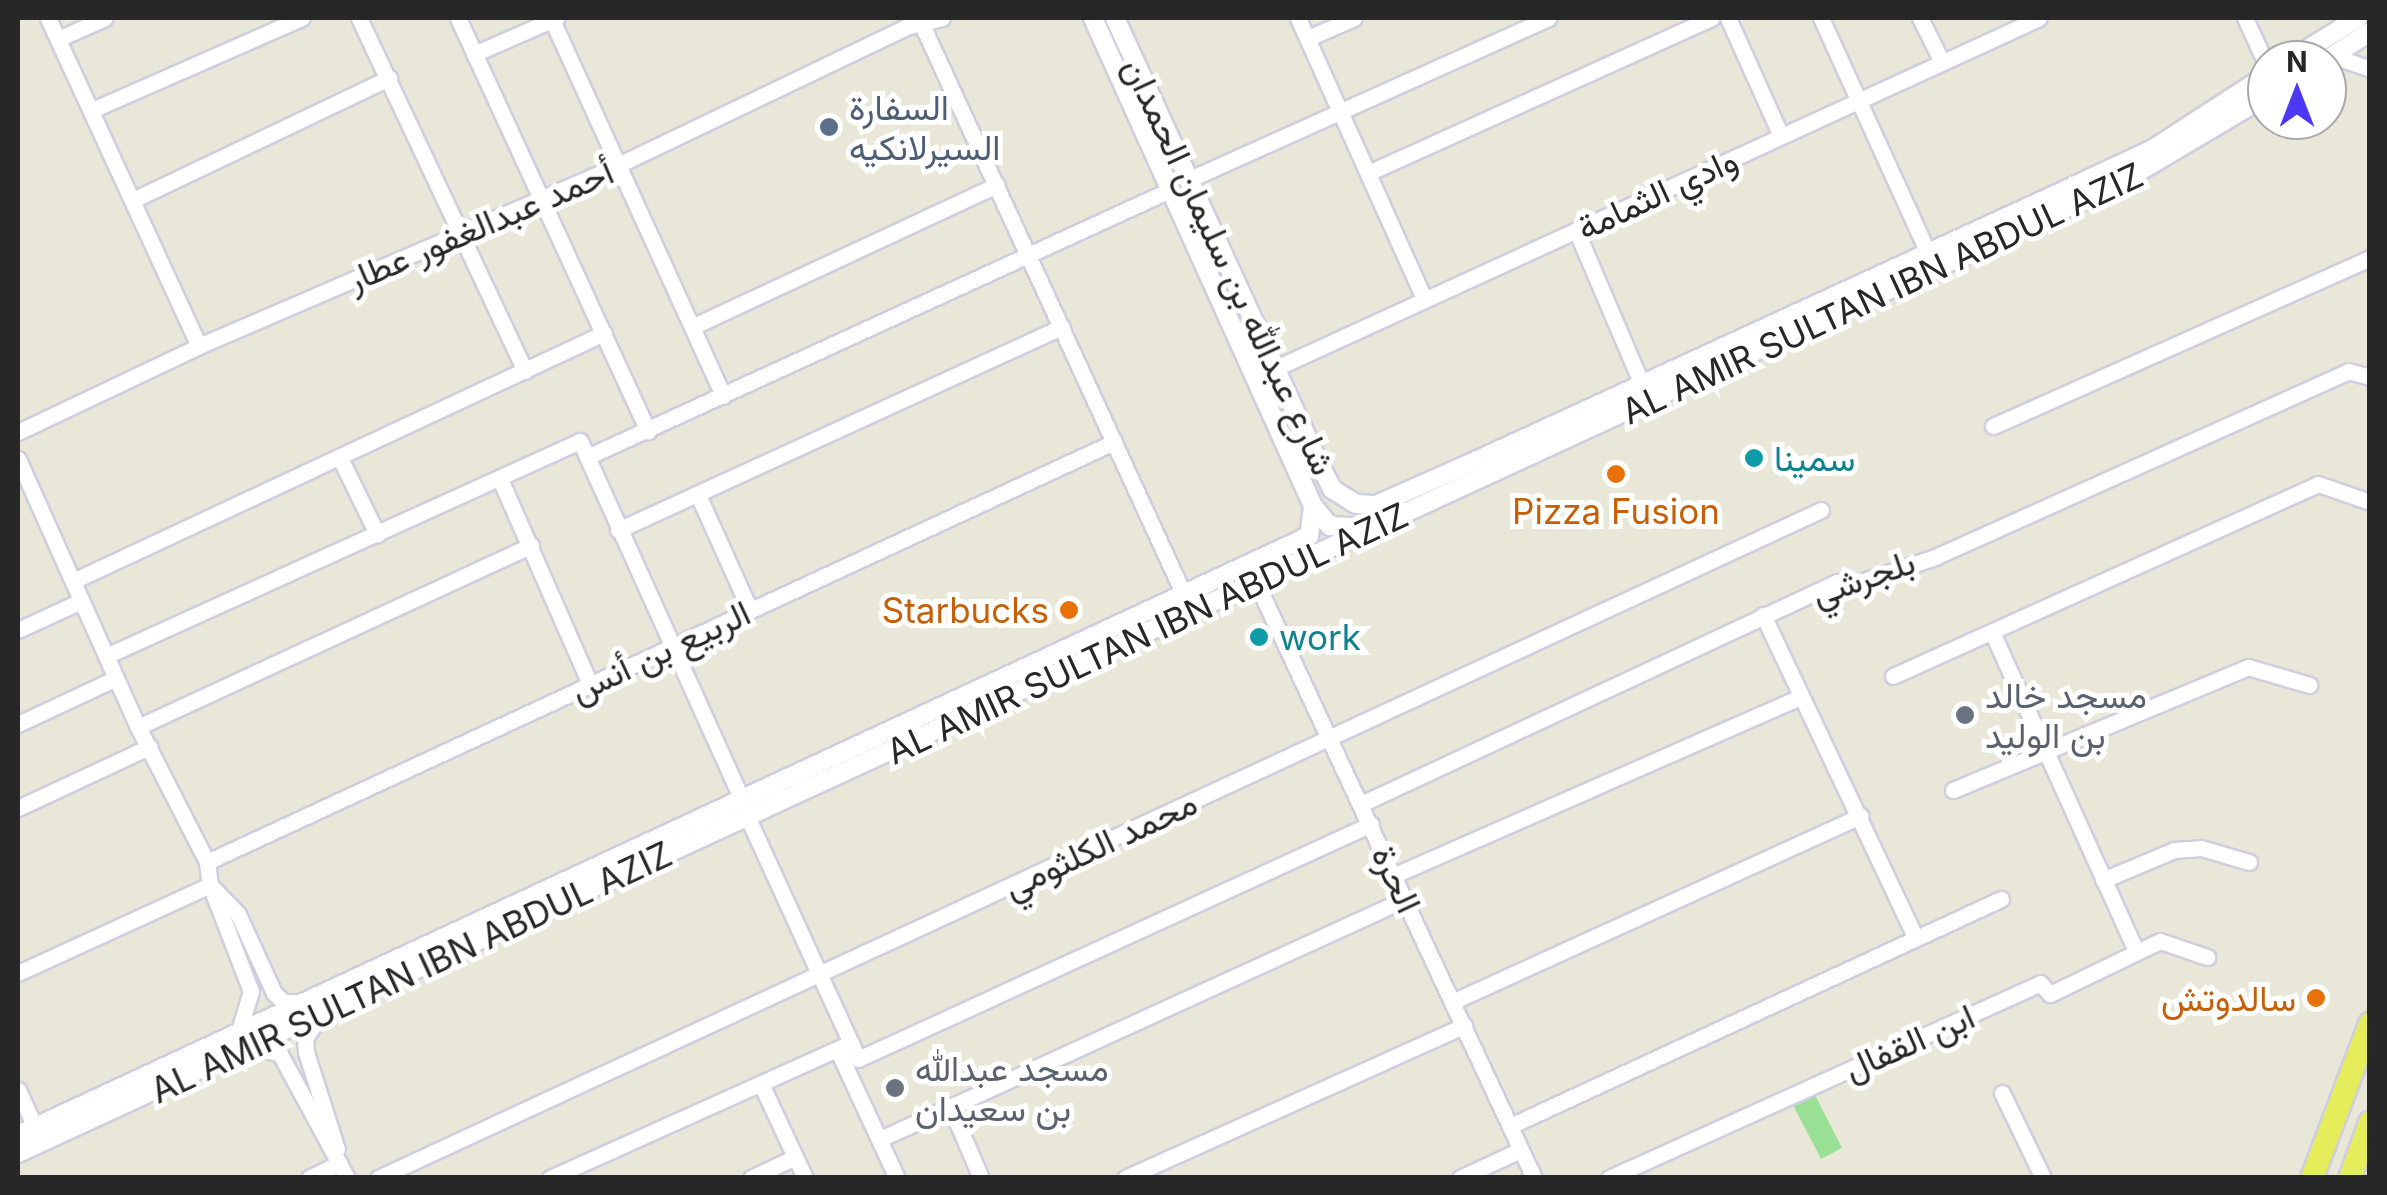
<!DOCTYPE html>
<meta charset="utf-8">
<style>
body{margin:0}
#map{position:relative;width:2387px;height:1195px;overflow:hidden;background:#e9e7d8;font-family:Inter,Vazirmatn,sans-serif}
div>[style]{position:absolute}
.green>*{inset:0;background:#99e095}
.roads{filter:drop-shadow(2px 0 #cfcee0) drop-shadow(-2px 0 #cfcee0) drop-shadow(0 2px #cfcee0) drop-shadow(0 -2px #cfcee0)}
.minor>*{height:15px;margin:-7.5px;padding:0 7.5px;transform-origin:7.5px;border-radius:7.5px;background:#fff}
.tertiary>*{height:18px;margin:-9px;padding:0 9px;transform-origin:9px;border-radius:9px;background:#fff}
.primary>*{height:22px;margin:-11px;padding:0 11px;transform-origin:11px;border-radius:11px;background:#e6ed5a}
.dots>*{width:28px;height:28px;translate:-50% -50%;box-sizing:border-box;border:5px solid #fff;border-radius:50%}
span{translate:-50% -50%;white-space:nowrap;text-align:center;line-height:1.15;-webkit-text-stroke:10px #fff;paint-order:stroke}
.service-label{font-size:35px;color:#4e5e75}
.left{translate:0 -50%;text-align:left}
.street-label{font-size:35px;color:#272727}
.culture-label{font-size:35px;color:#0d838f}
.food-label{font-size:35px;color:#c56008}
.right{translate:-100% -50%;text-align:right}
.worship-label{font-size:35px;color:#5b616d}
.frame{position:absolute;inset:0;border:20px solid #272727;pointer-events:none}
.north{position:absolute;left:2247px;top:40px;width:100px;height:100px;box-sizing:border-box;background:#fff;border:2px solid #a9a9a9;border-radius:50%;rotate:0deg;font-size:28px;font-weight:700;line-height:40px;text-align:center;color:#272727}
.north::after{content:'';display:block;margin:auto;width:35px;height:45px;background:#4b39f5;clip-path:polygon(50% 0,100% 100%,50% 72%,0 100%)}
</style>
<div id="map">
<div class="green">
<div style="clip-path:polygon(1814px 1093px,1842px 1148px,1821px 1159px,1792px 1103px)"></div>
</div>
<div class="roads">
<div class="minor">
<div style="left:48px;top:18px;width:361px;rotate:65.3deg"></div>
<div style="left:359px;top:18px;width:390px;rotate:64.8deg"></div>
<div style="left:458px;top:18px;width:455px;rotate:65.3deg"></div>
<div style="left:1298px;top:18px;width:309px;rotate:65.8deg"></div>
<div style="left:1728px;top:18px;width:129px;rotate:65.8deg"></div>
<div style="left:1821px;top:18px;width:258px;rotate:65.5deg"></div>
<div style="left:1920px;top:18px;width:49px;rotate:63.4deg"></div>
<div style="left:2245px;top:18px;width:53px;rotate:65.4deg"></div>
<div style="left:552px;top:20px;width:413px;rotate:65.5deg"></div>
<div style="left:923px;top:27px;width:625px;rotate:65.32deg"></div>
<div style="left:1308px;top:38px;width:50px;rotate:-23.5deg"></div>
<div style="left:58px;top:39px;width:51px;rotate:-24.1deg"></div>
<div style="left:474px;top:54px;width:90px;rotate:-23.7deg"></div>
<div style="left:2333px;top:56px;width:39px;rotate:19deg"></div>
<div style="left:92px;top:110px;width:229px;rotate:-23.7deg"></div>
<div style="left:1368px;top:173px;width:377px;rotate:-24.3deg"></div>
<div style="left:1190px;top:179px;width:393px;rotate:-24.2deg"></div>
<div style="left:133px;top:200px;width:284px;rotate:-25.5deg"></div>
<div style="left:1576px;top:230px;width:171px;rotate:66.9deg"></div>
<div style="left:694px;top:326px;width:334px;rotate:-25deg"></div>
<div style="left:1276px;top:368px;width:839px;rotate:-24.64deg"></div>
<div style="left:1993px;top:426px;width:413px;rotate:-24deg"></div>
<div style="left:18px;top:432px;width:200px;rotate:-25.4deg"></div>
<div style="left:199px;top:346px;width:454px;rotate:-23.3deg"></div>
<div style="left:616px;top:166px;width:322px;rotate:-25.6deg"></div>
<div style="left:906px;top:27px;width:37px;rotate:-14deg"></div>
<div style="left:587px;top:457px;width:643px;rotate:-24.61deg"></div>
<div style="left:340px;top:458px;width:85px;rotate:64deg"></div>
<div style="left:18px;top:459px;width:294px;rotate:65.9deg"></div>
<div style="left:138px;top:727px;width:152px;rotate:62.9deg"></div>
<div style="left:207px;top:862px;width:23px;rotate:83deg"></div>
<div style="left:210px;top:885px;width:114px;rotate:68.9deg"></div>
<div style="left:251px;top:991px;width:45px;rotate:106.8deg"></div>
<div style="left:500px;top:479px;width:224px;rotate:66.3deg"></div>
<div style="left:698px;top:495px;width:126px;rotate:65.7deg"></div>
<div style="left:618px;top:530px;width:488px;rotate:-24.6deg"></div>
<div style="left:73px;top:581px;width:586px;rotate:-25.03deg"></div>
<div style="left:1256px;top:582px;width:658px;rotate:64.99deg"></div>
<div style="left:1763px;top:615px;width:357px;rotate:64.7deg"></div>
<div style="left:18px;top:630px;width:69px;rotate:-24.7deg"></div>
<div style="left:1992px;top:632px;width:350px;rotate:65.7deg"></div>
<div style="left:106px;top:656px;width:520px;rotate:-24.4deg"></div>
<div style="left:580px;top:441px;width:394px;rotate:65.7deg"></div>
<div style="left:1893px;top:676px;width:466px;rotate:-24.3deg"></div>
<div style="left:2318px;top:484px;width:55px;rotate:19.1deg"></div>
<div style="left:18px;top:724px;width:108px;rotate:-25.1deg"></div>
<div style="left:138px;top:727px;width:433px;rotate:-24.8deg"></div>
<div style="left:1953px;top:790px;width:320px;rotate:-22.6deg"></div>
<div style="left:2248px;top:667px;width:64px;rotate:16.4deg"></div>
<div style="left:1361px;top:804px;width:525px;rotate:-25deg"></div>
<div style="left:1837px;top:582px;width:14px;rotate:12deg"></div>
<div style="left:1851px;top:585px;width:89px;rotate:-18.4deg"></div>
<div style="left:1935px;top:557px;width:453px;rotate:-24.2deg"></div>
<div style="left:2348px;top:371px;width:23px;rotate:15deg"></div>
<div style="left:18px;top:808px;width:145px;rotate:-25deg"></div>
<div style="left:747px;top:816px;width:267px;rotate:65.4deg"></div>
<div style="left:858px;top:1059px;width:564px;rotate:-24.61deg"></div>
<div style="left:207px;top:862px;width:1000px;rotate:-24.85deg"></div>
<div style="left:1397px;top:874px;width:440px;rotate:-23.7deg"></div>
<div style="left:2103px;top:880px;width:77px;rotate:-22.9deg"></div>
<div style="left:2174px;top:850px;width:27px;rotate:-4deg"></div>
<div style="left:2201px;top:848px;width:50px;rotate:16.3deg"></div>
<div style="left:210px;top:885px;width:40px;rotate:46deg"></div>
<div style="left:238px;top:914px;width:87px;rotate:65.5deg"></div>
<div style="left:274px;top:993px;width:13px;rotate:42deg"></div>
<div style="left:284px;top:1002px;width:19px"></div>
<div style="left:18px;top:973px;width:211px;rotate:-24.6deg"></div>
<div style="left:1452px;top:1002px;width:449px;rotate:-24.5deg"></div>
<div style="left:322px;top:1013px;width:30px;rotate:124deg"></div>
<div style="left:305px;top:1038px;width:14px;rotate:86deg"></div>
<div style="left:306px;top:1052px;width:102px;rotate:72.3deg"></div>
<div style="left:251px;top:1046px;width:30px;rotate:15deg"></div>
<div style="left:280px;top:1054px;width:141px;rotate:61.6deg"></div>
<div style="left:838px;top:1051px;width:140px;rotate:65.1deg"></div>
<div style="left:761px;top:1084px;width:104px;rotate:64.9deg"></div>
<div style="left:18px;top:1090px;width:41px;rotate:65.3deg"></div>
<div style="left:2002px;top:1093px;width:94px;rotate:64.2deg"></div>
<div style="left:950px;top:1106px;width:78px;rotate:66.7deg"></div>
<div style="left:1510px;top:1126px;width:541px;rotate:-24.81deg"></div>
<div style="left:880px;top:1139px;width:579px;rotate:-24.57deg"></div>
<div style="left:309px;top:1178px;width:34px;rotate:-26deg"></div>
<div style="left:378px;top:1178px;width:1590px;rotate:-24.84deg"></div>
<div style="left:550px;top:1178px;width:330px;rotate:-24.2deg"></div>
<div style="left:751px;top:1178px;width:49px;rotate:-25.5deg"></div>
<div style="left:1125px;top:1178px;width:372px;rotate:-24.2deg"></div>
<div style="left:1460px;top:1178px;width:66px;rotate:-25deg"></div>
<div style="left:1609px;top:1178px;width:473px;rotate:-24.3deg"></div>
<div style="left:2040px;top:983px;width:15px;rotate:48deg"></div>
<div style="left:2050px;top:994px;width:122px;rotate:-25.7deg"></div>
<div style="left:2160px;top:941px;width:50px;rotate:18.8deg"></div>
</div>
<div class="tertiary">
<div style="left:1093px;top:18px;width:535px;rotate:65.73deg"></div>
<div style="left:1313px;top:506px;width:26px;rotate:50deg"></div>
<div style="left:1330px;top:526px;width:35px;rotate:3deg"></div>
<div style="left:1115px;top:18px;width:485px;rotate:65.4deg"></div>
<div style="left:1317px;top:459px;width:34px;rotate:63deg"></div>
<div style="left:1332px;top:489px;width:28px;rotate:32deg"></div>
<div style="left:1356px;top:504px;width:20px;rotate:3deg"></div>
<div style="left:1376px;top:505px;width:104px;rotate:-23.9deg"></div>
<div style="left:1471px;top:463px;width:664px;rotate:-24.67deg"></div>
<div style="left:2074px;top:186px;width:87px;rotate:-25.1deg"></div>
<div style="left:2153px;top:149px;width:136px;rotate:-33deg"></div>
<div style="left:2290px;top:60px;width:80px;rotate:-31.7deg"></div>
<div style="left:2326px;top:60px;width:52px;rotate:-32.5deg"></div>
<div style="left:18px;top:1135px;width:1423px;rotate:-24.89deg"></div>
<div style="left:1309px;top:536px;width:30px;rotate:-82deg"></div>
<div style="left:18px;top:1153px;width:2313px;rotate:-24.77deg"></div>
<div style="left:2118px;top:184px;width:173px;rotate:-30.6deg"></div>
</div>
<div class="primary">
<div style="left:2312px;top:1178px;width:165px;rotate:-69.4deg"></div>
<div style="left:2350px;top:1178px;width:59px;rotate:-70deg"></div>
</div>
</div>
<div class="dots">
<div style="left:829px;top:127px;background:#5c6f8a"></div>
<div style="left:1754px;top:458px;background:#0f9aa8"></div>
<div style="left:1616px;top:474px;background:#e8710a"></div>
<div style="left:1069px;top:610px;background:#e8710a"></div>
<div style="left:1259px;top:637px;background:#0f9aa8"></div>
<div style="left:1965px;top:715px;background:#6b7280"></div>
<div style="left:2316px;top:998px;background:#e8710a"></div>
<div style="left:895px;top:1088px;background:#6b7280"></div>
</div>
<div class="service-label">
<span class="left" style="left:849px;top:127px">السفارة<br>السيرلانكيه</span>
</div>
<div class="street-label">
<span style="left:1657px;top:193px;rotate:-25deg">وادي الثمامة</span>
<span style="left:480px;top:225px;rotate:-23deg">أحمد عبدالغفور عطار</span>
<span style="left:1230px;top:266px;rotate:65deg">شارع عبدالله بن سليمان الحمدان</span>
<span style="left:1882px;top:293px;rotate:-25deg">AL AMIR SULTAN IBN ABDUL AZIZ</span>
<span style="left:1863px;top:577px;rotate:-19deg">بلجرشي</span>
<span style="left:1147px;top:633px;rotate:-25deg">AL AMIR SULTAN IBN ABDUL AZIZ</span>
<span style="left:660px;top:651px;rotate:-25deg">الربيع بن أنس</span>
<span style="left:1100px;top:844px;rotate:-25deg">محمد الكلثومي</span>
<span style="left:1397px;top:879px;rotate:65deg">الحرة</span>
<span style="left:411px;top:972px;rotate:-25deg">AL AMIR SULTAN IBN ABDUL AZIZ</span>
<span style="left:1909px;top:1042px;rotate:-24deg">ابن القفال</span>
</div>
<div class="culture-label">
<span class="left" style="left:1774px;top:458px">سمينا</span>
<span class="left" style="left:1279px;top:637px">work</span>
</div>
<div class="food-label">
<span style="left:1616px;top:511px">Pizza Fusion</span>
<span class="right" style="left:1049px;top:610px">Starbucks</span>
<span class="right" style="left:2296px;top:998px">سالدوتش</span>
</div>
<div class="worship-label">
<span class="left" style="left:1985px;top:715px">مسجد خالد<br>بن الوليد</span>
<span class="left" style="left:915px;top:1088px">مسجد عبدالله<br>بن سعيدان</span>
</div>
<div class="frame"></div>
<div class="north">N</div>
</div>
